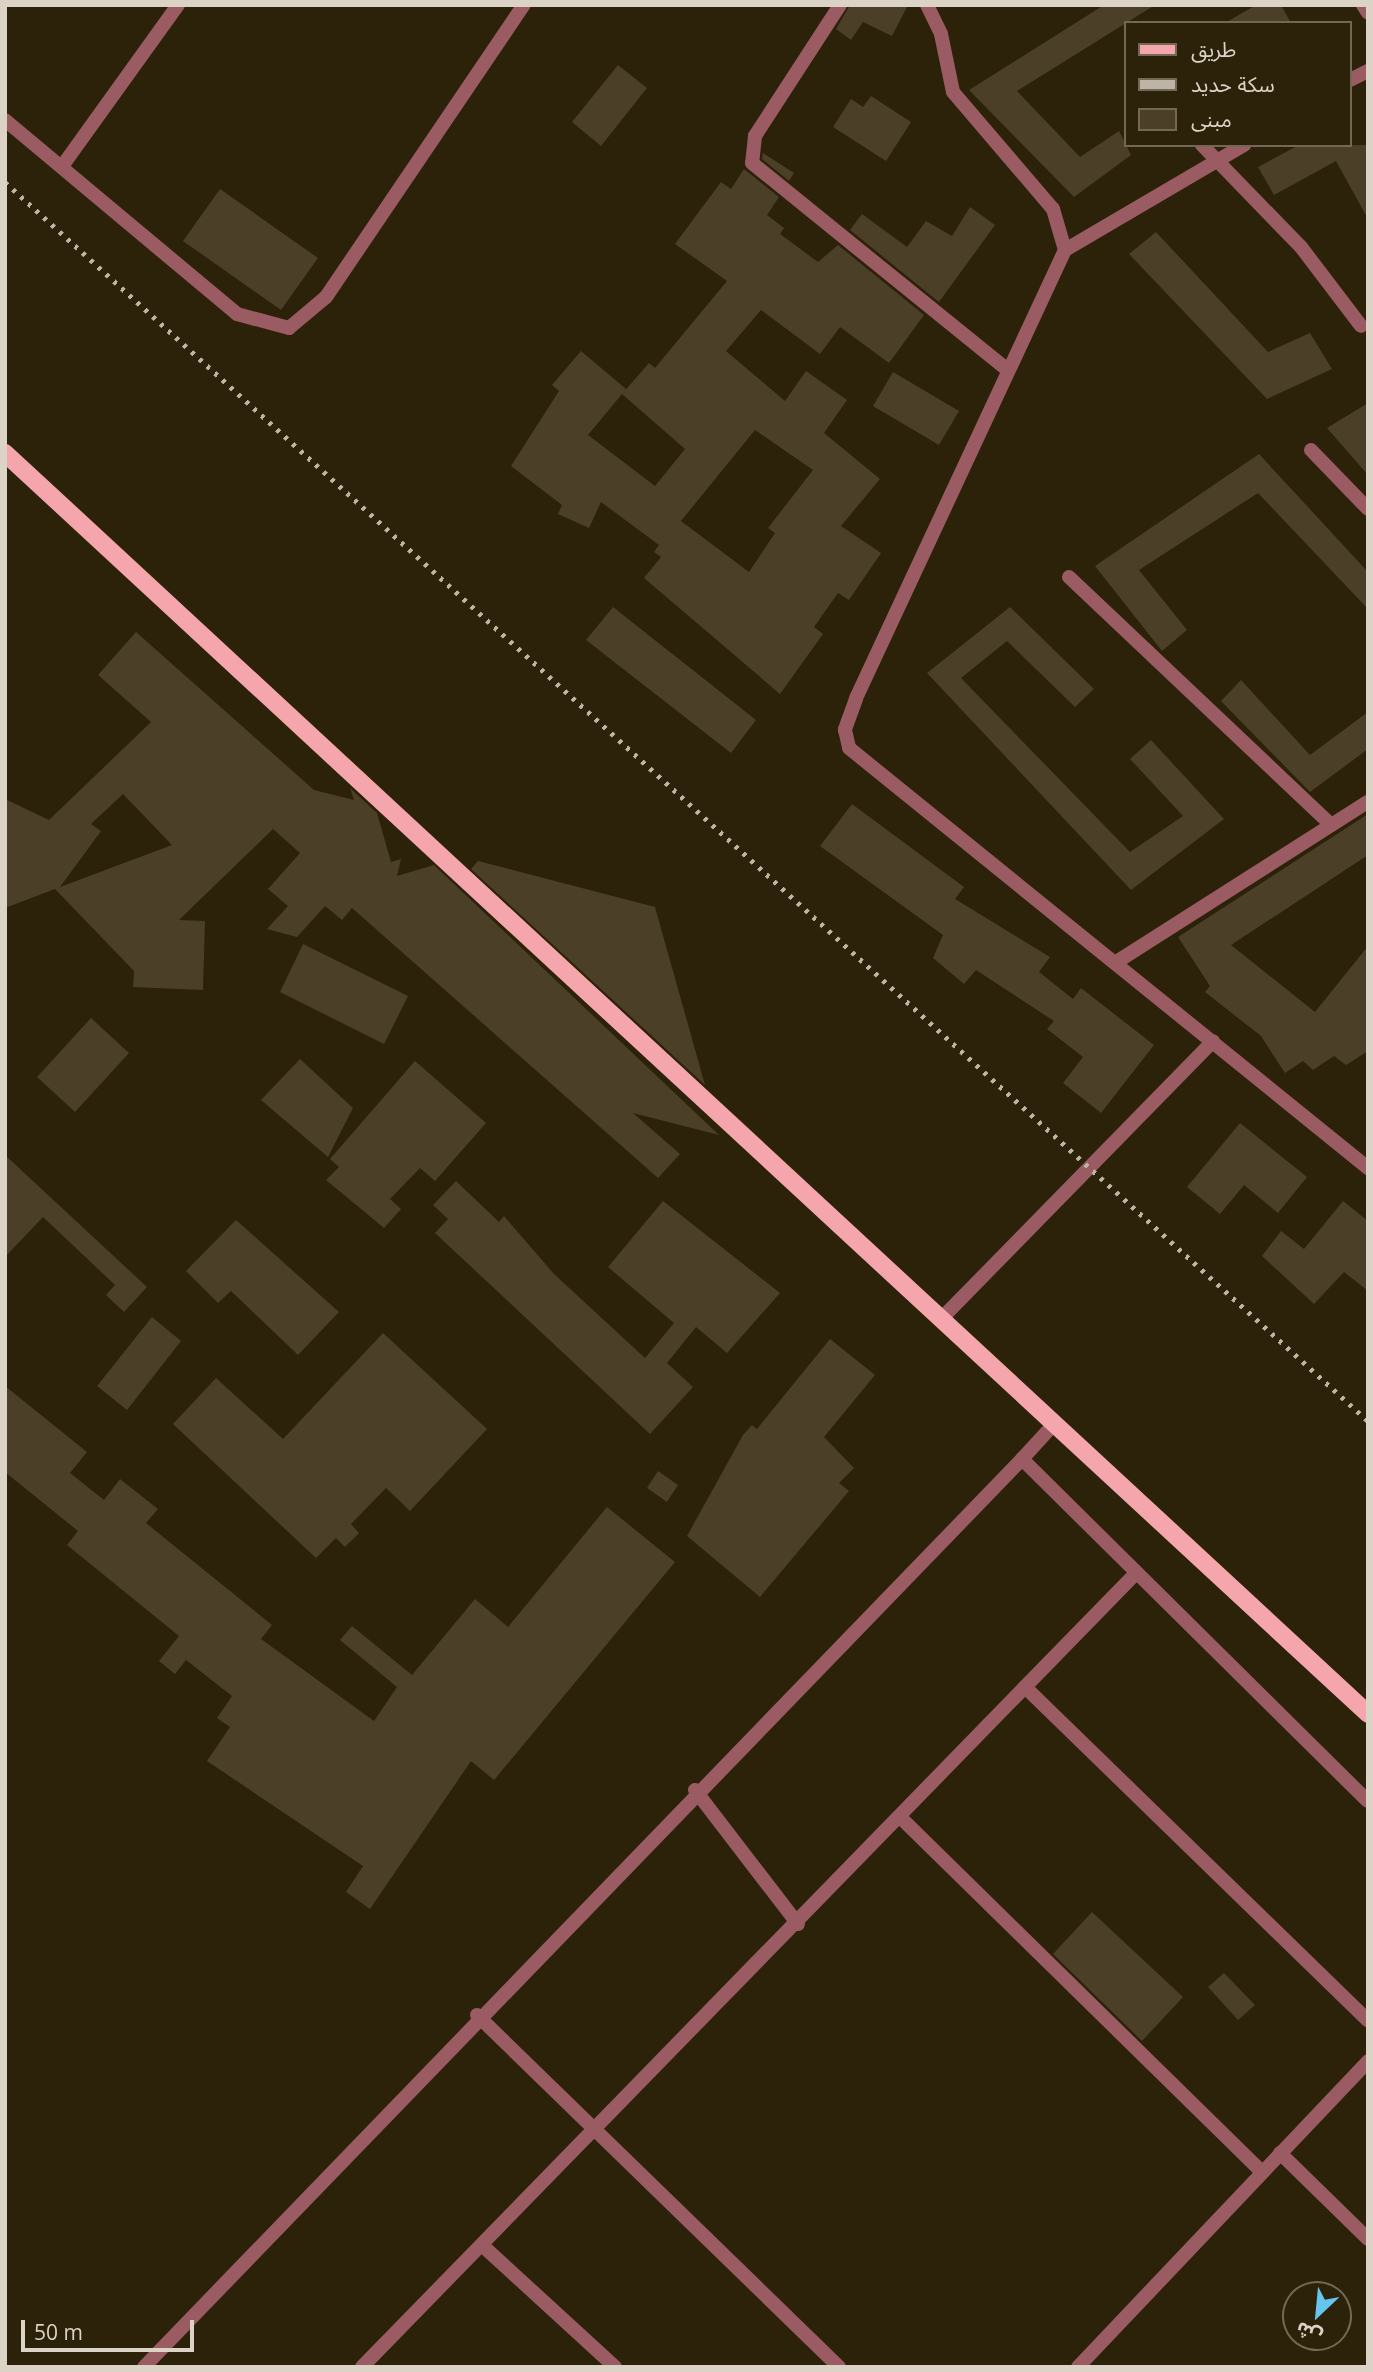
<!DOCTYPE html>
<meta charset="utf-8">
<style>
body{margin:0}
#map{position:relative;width:1373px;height:2372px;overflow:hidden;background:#2c2109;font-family:"Open Sans","Noto Sans Arabic",sans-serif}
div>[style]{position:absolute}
.building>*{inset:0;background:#4b3f27}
.minor>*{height:14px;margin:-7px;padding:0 7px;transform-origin:7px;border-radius:7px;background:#9a5b62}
.primary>*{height:18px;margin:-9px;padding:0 9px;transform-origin:9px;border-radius:9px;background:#f5a6ac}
.rail>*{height:5px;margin-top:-2.5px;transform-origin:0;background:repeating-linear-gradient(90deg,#bdb4a5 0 3.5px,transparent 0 10.5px)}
span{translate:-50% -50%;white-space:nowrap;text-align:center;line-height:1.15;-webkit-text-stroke:5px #2c2109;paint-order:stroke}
.frame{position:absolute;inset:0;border:7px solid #dbd3c6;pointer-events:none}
.legend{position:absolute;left:1124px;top:21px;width:228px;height:126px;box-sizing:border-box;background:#2c2109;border:2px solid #726855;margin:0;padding:9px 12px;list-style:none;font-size:21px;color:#dbd3c6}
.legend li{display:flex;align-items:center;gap:14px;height:35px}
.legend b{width:35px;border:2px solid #726855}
.north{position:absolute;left:1282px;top:2281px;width:70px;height:70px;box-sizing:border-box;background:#2c2109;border:2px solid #726855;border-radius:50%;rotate:206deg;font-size:19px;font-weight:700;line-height:28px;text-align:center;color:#dbd3c6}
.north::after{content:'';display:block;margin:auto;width:24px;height:32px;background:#65c5ee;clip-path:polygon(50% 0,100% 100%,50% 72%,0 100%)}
.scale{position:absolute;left:21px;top:2320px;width:173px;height:32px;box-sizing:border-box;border:4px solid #dbd3c6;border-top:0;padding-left:9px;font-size:21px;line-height:24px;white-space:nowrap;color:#dbd3c6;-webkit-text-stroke:5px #2c2109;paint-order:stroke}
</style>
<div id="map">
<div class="building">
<div style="clip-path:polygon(850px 5px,908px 5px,892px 36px,863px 22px,851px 40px,836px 29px)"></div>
<div style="clip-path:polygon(1104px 5px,1155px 5px,1017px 91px,1080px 157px,1119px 131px,1131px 155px,1074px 197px,969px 90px)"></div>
<div style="clip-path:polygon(1256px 5px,1281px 5px,1291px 23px,1225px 23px)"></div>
<div style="clip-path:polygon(618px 65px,647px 88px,601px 146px,572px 122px)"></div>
<div style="clip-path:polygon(871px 96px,911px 122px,886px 161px,833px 127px,851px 99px,863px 107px)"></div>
<div style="clip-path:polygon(1299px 145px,1366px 145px,1368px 219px,1336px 161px,1274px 195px,1258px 167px)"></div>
<div style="clip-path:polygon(763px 153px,794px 173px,789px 181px,762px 159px)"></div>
<div style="clip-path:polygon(evenodd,744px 169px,779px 197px,767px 215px,784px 228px,780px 234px,818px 262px,838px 245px,924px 315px,889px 363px,840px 327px,820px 354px,761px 310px,726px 351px,785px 401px,806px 371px,847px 400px,824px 433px,880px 479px,841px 526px,881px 553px,849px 600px,838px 593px,814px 627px,823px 634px,780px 694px,644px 578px,661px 557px,654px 552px,659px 545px,601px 502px,589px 528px,558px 514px,562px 505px,511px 466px,559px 391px,552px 385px,581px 351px,626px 389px,622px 394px,649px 363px,655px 368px,727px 281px,675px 244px,721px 182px,731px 189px,744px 169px,622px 394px,685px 449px,655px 486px,588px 435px,622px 394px,744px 169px,755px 430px,813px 470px,768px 528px,775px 533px,749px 572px,681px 521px,755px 430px)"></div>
<div style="clip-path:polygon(220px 189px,318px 258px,281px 310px,183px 241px)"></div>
<div style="clip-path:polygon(970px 207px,995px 225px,939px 302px,850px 230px,862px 214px,907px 247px,926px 221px,952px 236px)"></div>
<div style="clip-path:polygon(1156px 232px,1268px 352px,1310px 333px,1332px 369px,1267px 399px,1129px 254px)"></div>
<div style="clip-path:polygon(893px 372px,959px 411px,939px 445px,873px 406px)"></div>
<div style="clip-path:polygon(1368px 403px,1368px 475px,1327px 428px)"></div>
<div style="clip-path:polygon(1259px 454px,1368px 572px,1368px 609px,1258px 493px,1139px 570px,1187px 630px,1162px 651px,1095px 566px)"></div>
<div style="clip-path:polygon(613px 607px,756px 720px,731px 753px,586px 640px)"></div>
<div style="clip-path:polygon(1010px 607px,1094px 689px,1075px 707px,1007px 641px,961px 678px,1130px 852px,1183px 816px,1130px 759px,1151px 740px,1224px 819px,1131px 890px,927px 673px)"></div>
<div style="clip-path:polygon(evenodd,136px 632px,314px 790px,354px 800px,350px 788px,377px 813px,391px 862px,401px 859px,397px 876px,434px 865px,719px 1135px,633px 1113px,680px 1154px,658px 1178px,352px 908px,342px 920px,325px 906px,297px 937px,267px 929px,288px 906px,268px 889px,300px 853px,273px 829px,179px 920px,205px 921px,203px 990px,133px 987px,134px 971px,55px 889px,5px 908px,5px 799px,49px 820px,151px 722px,98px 675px,136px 632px,123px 794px,172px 845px,60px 887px,101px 831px,91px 824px,123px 794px)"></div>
<div style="clip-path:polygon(1241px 680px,1310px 755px,1368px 712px,1368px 749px,1310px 792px,1221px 701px)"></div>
<div style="clip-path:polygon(852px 804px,964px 887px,955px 899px,1050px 957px,1039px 972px,1073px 999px,1081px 988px,1154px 1045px,1101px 1113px,1063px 1083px,1083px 1057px,1047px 1029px,1054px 1021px,976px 970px,964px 984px,933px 958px,943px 935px,820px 846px)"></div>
<div style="clip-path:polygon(1368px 814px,1368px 855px,1231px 945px,1315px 1012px,1368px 946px,1368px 1051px,1346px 1065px,1334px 1056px,1313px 1070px,1303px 1061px,1285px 1073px,1261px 1036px,1205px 992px,1210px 986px,1178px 937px)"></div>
<div style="clip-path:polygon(478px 861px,655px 907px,705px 1085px,471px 869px)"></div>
<div style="clip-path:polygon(303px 944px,408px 996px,384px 1044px,280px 992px)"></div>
<div style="clip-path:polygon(91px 1018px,129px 1053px,75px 1112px,37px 1077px)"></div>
<div style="clip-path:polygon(300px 1059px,353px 1108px,328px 1157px,261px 1100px)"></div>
<div style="clip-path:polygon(415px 1061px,486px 1123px,435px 1181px,420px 1168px,390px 1199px,401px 1209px,384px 1228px,326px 1180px,339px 1167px,330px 1159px)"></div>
<div style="clip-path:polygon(1240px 1123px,1307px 1177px,1278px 1213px,1244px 1185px,1220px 1214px,1187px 1187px)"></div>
<div style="clip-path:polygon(5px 1155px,147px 1287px,124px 1312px,106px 1295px,115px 1285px,43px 1217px,5px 1257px)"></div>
<div style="clip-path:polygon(456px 1181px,499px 1222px,504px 1216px,554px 1274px,645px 1358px,674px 1323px,608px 1267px,663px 1201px,780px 1293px,727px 1353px,696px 1327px,667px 1363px,693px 1387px,650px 1434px,435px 1233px,448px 1219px,433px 1205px)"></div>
<div style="clip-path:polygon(1343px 1201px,1368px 1221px,1368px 1291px,1344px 1272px,1314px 1304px,1262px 1256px,1281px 1231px,1304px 1249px)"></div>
<div style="clip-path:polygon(236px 1220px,339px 1312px,298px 1355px,231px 1291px,218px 1303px,186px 1271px)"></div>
<div style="clip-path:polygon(152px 1317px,181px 1341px,127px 1410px,97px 1386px)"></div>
<div style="clip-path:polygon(383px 1333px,487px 1429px,410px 1511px,386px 1488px,351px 1524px,359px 1533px,345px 1547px,336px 1538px,316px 1558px,173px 1424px,216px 1378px,283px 1439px)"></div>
<div style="clip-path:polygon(830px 1339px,875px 1375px,824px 1437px,854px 1468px,839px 1483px,849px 1491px,760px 1597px,687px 1536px,743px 1435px,752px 1425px,757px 1429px)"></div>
<div style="clip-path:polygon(5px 1386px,87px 1452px,70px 1473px,104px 1500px,120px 1479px,158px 1509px,146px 1523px,272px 1625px,261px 1639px,374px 1721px,397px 1687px,340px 1640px,352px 1626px,412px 1675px,475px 1599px,508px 1627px,607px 1507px,675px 1562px,494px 1780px,471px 1761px,370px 1909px,346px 1892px,363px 1866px,207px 1761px,230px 1727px,217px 1718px,232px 1696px,186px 1660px,175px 1674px,159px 1661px,179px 1636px,67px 1545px,78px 1531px,5px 1472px)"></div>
<div style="clip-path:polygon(658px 1471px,678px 1485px,667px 1502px,647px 1488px)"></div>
<div style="clip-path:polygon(1092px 1912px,1183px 1997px,1142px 2041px,1053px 1954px)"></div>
<div style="clip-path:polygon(1224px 1973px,1255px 2005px,1238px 2020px,1208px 1987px)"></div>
</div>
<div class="minor">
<div style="left:840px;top:5px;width:156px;rotate:123deg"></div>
<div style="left:755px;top:136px;width:27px;rotate:96deg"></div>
<div style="left:752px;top:163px;width:327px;rotate:39deg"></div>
<div style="left:927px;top:5px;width:32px;rotate:64deg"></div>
<div style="left:941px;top:34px;width:59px;rotate:78.3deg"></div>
<div style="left:953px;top:92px;width:154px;rotate:49.5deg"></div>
<div style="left:1053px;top:209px;width:43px;rotate:73.7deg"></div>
<div style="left:1065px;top:250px;width:495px;rotate:115deg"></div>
<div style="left:856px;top:699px;width:33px;rotate:110deg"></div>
<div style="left:845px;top:730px;width:18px;rotate:77deg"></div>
<div style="left:849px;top:748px;width:668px;rotate:38.98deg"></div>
<div style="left:1363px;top:5px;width:9px;rotate:58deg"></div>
<div style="left:1350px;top:80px;width:20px;rotate:-27deg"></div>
<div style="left:5px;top:120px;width:302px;rotate:39.9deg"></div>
<div style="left:237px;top:314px;width:54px;rotate:15.1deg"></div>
<div style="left:289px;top:328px;width:48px;rotate:-40deg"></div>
<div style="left:326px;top:297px;width:353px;rotate:-55.9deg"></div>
<div style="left:1202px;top:145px;width:142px;rotate:45.9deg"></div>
<div style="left:1301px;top:247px;width:99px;rotate:52.8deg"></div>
<div style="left:63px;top:165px;width:197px;rotate:-54.3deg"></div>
<div style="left:1065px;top:250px;width:208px;rotate:-30.4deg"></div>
<div style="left:1311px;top:450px;width:82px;rotate:46deg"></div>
<div style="left:1069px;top:577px;width:361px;rotate:43.4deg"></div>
<div style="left:1118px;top:961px;width:296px;rotate:-32.5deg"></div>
<div style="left:943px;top:1317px;width:386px;rotate:-45.6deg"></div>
<div style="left:1022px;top:1459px;width:49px;rotate:-47.5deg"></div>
<div style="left:1025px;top:1687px;width:478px;rotate:44.2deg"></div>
<div style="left:695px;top:1790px;width:169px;rotate:52.5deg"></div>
<div style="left:900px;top:1817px;width:507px;rotate:44.44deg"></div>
<div style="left:477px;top:2015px;width:505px;rotate:44.2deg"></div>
<div style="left:1280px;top:2153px;width:123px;rotate:44.3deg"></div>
<div style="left:483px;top:2246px;width:179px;rotate:42.5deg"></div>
<div style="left:144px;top:2367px;width:1263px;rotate:-45.96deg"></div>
<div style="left:1022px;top:1459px;width:486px;rotate:44.7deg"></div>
<div style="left:362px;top:2367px;width:1106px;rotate:-45.73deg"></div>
<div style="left:1078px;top:2367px;width:422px;rotate:-46.5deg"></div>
</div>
<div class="primary">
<div style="left:5px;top:453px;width:1857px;rotate:42.77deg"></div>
</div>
<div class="rail">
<div style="left:5px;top:182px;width:1842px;rotate:42.27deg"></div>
</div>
<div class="frame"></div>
<ul class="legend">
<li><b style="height:9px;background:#f5a6ac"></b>طريق</li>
<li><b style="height:9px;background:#bdb4a5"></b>سكة حديد</li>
<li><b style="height:19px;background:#4b3f27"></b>مبنى</li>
</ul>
<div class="north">ش</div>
<div class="scale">50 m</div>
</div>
